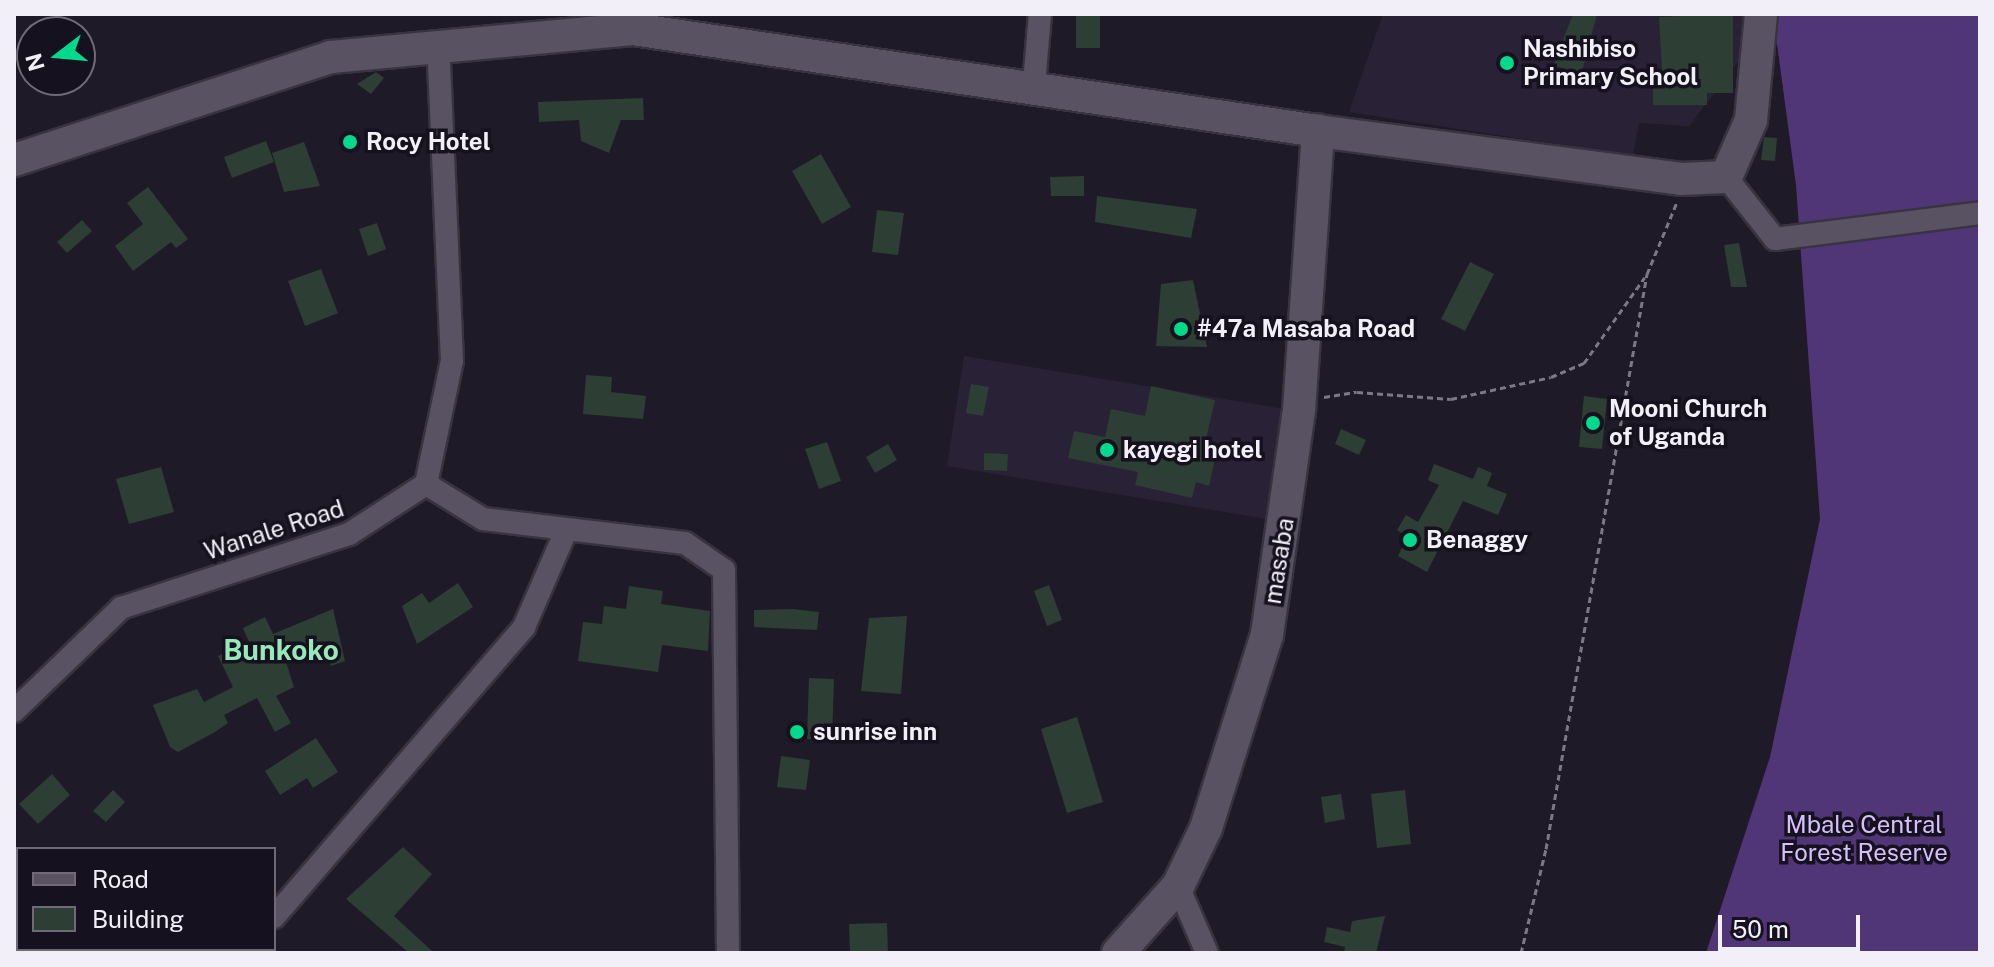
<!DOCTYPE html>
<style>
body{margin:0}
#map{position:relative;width:1994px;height:967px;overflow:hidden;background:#1f1a28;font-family:"Public Sans",sans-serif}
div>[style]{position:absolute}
.built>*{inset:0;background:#292135}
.forest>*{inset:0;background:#513677}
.building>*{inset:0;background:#2d3e34}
.path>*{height:3px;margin-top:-1.5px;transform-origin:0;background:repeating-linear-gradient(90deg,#7c7884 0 6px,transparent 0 10px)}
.roads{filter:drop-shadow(2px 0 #38343f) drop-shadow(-2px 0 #38343f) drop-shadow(0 2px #38343f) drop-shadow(0 -2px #38343f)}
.street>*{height:22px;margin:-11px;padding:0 11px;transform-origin:11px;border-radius:11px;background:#585263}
.secondary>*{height:32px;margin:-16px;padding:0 16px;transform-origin:16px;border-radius:16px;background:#585263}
.dots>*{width:22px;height:22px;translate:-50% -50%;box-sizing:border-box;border:4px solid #16111f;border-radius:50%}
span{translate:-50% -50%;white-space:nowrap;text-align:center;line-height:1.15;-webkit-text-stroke:7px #16111f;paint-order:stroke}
.poi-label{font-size:24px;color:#f2eff9;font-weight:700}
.left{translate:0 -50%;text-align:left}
.street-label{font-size:24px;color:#f2eff9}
.park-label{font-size:24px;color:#d5c0fa}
.quarter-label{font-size:28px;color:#99e8bb;font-weight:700}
.frame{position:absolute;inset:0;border:16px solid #f2eff9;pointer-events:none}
.legend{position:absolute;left:16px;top:847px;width:260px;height:104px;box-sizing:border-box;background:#16111f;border:2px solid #6e6a76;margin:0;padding:10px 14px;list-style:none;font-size:24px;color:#f2eff9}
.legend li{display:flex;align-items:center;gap:16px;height:40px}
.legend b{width:40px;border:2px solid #6e6a76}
.north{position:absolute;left:16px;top:16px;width:80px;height:80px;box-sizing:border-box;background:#16111f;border:2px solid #6e6a76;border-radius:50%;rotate:254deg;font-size:22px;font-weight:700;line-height:32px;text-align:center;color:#f2eff9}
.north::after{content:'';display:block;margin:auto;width:28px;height:36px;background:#02d98b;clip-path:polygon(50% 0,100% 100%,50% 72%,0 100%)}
.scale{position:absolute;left:1718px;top:915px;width:142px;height:36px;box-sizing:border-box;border:4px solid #f2eff9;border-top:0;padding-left:10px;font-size:24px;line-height:28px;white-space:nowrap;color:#f2eff9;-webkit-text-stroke:6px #16111f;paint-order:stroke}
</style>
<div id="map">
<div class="built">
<div style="clip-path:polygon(1383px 14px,1775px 14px,1689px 126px,1639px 123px,1633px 156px,1349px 112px)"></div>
<div style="clip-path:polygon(964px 356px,1285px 409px,1267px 519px,947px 466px)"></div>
</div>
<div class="forest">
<div style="clip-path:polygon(1773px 14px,1980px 14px,1980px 953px,1706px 953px,1770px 757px,1820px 519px,1796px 185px)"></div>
</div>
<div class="building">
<div style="clip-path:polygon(1076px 14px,1100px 14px,1100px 48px,1076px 48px)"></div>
<div style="clip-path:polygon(1573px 14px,1597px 14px,1581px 75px,1553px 65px)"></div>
<div style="clip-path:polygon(1733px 14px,1733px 93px,1707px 93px,1707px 105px,1653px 105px,1653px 71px,1662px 71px,1659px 17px)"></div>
<div style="clip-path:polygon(376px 72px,384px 78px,371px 94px,357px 84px)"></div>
<div style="clip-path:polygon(643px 98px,644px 120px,621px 120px,609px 153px,581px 141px,579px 120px,539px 122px,538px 102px)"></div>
<div style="clip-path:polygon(1764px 137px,1777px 138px,1775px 161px,1761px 160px)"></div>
<div style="clip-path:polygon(266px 141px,274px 162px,232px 178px,224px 157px)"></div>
<div style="clip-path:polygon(304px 142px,320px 186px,284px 192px,272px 153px)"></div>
<div style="clip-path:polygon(821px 154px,851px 207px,822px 224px,792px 171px)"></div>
<div style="clip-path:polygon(1084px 176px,1084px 196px,1051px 196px,1050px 177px)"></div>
<div style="clip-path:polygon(148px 187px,188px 239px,176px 248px,171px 242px,133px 271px,115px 246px,143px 224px,127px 203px)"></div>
<div style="clip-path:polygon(1097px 196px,1197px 209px,1191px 238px,1095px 222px)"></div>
<div style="clip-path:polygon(877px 210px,904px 213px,898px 255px,872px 252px)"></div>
<div style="clip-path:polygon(82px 220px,92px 231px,67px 253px,57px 242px)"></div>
<div style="clip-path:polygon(377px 223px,386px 249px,368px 256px,359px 229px)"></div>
<div style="clip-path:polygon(1739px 243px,1747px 287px,1731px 287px,1724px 245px)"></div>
<div style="clip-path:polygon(1470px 262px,1494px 274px,1465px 331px,1441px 319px)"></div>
<div style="clip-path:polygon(321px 269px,338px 313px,305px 326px,288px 281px)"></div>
<div style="clip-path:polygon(1193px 280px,1207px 347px,1156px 346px,1161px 284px)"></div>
<div style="clip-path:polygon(586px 375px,612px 377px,611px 392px,646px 396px,643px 419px,583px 414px)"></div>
<div style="clip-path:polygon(971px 384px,989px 387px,983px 416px,966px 413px)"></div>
<div style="clip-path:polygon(1151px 386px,1215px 400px,1202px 457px,1215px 459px,1209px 486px,1196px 482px,1192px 498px,1135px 485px,1138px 472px,1068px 458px,1074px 431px,1105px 437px,1111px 409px,1145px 416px)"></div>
<div style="clip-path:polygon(1584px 396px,1607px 399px,1602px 449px,1579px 447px)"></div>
<div style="clip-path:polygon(1341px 429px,1366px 440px,1359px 455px,1335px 444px)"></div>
<div style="clip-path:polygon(827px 442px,841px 481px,819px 489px,805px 449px)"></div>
<div style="clip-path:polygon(888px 444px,897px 460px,875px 473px,866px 457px)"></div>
<div style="clip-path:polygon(984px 453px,1008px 454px,1007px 471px,984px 470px)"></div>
<div style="clip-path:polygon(1434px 464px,1473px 479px,1478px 467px,1492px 473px,1487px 486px,1507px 494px,1498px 515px,1463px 501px,1427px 572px,1398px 556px,1407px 537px,1397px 530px,1406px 515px,1418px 522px,1439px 485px,1428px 480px)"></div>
<div style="clip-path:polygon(161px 467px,174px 512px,129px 524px,116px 479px)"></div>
<div style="clip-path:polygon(458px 583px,473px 607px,417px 644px,402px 606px,422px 593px,429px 603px)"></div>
<div style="clip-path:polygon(1049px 585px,1062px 620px,1047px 626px,1034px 591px)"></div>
<div style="clip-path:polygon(629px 586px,663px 591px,661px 604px,710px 611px,708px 651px,662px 645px,658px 672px,578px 661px,583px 622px,602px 624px,604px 606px,626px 609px)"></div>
<div style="clip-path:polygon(333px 609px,345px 661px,331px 666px,321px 642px,284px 656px,294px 687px,276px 696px,291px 723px,275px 732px,257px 698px,224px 715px,228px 723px,215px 732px,178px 752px,170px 747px,153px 705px,197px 689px,204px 702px,233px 687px,218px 656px,249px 642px,243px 628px,265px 617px,273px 634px)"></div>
<div style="clip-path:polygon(793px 609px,819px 612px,817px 630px,754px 627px,754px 610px)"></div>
<div style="clip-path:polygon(907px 616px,901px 694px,861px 691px,869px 618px)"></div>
<div style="clip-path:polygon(809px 678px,834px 679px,832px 740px,807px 739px)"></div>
<div style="clip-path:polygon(1077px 717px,1103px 802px,1067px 813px,1041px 729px)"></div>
<div style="clip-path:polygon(316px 738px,338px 772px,313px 788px,307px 778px,280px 795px,265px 771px)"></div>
<div style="clip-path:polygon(781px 756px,810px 760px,806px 790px,777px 787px)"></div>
<div style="clip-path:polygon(52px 774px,70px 795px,38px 824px,19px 804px)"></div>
<div style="clip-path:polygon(113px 790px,125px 802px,106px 822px,93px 811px)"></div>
<div style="clip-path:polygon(1405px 790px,1411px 844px,1377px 848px,1371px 794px)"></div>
<div style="clip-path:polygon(1341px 794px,1345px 819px,1325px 823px,1321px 797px)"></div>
<div style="clip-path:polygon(403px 847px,432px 874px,394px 916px,434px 953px,409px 953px,346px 899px)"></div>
<div style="clip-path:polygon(1385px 916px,1376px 953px,1344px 953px,1345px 947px,1324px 942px,1327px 927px,1350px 932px,1352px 921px)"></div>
<div style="clip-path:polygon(887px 923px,888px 953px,850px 953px,849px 924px)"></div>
</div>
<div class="path">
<div style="left:1324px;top:397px;width:33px;rotate:-9deg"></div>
<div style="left:1357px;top:392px;width:94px;rotate:4.3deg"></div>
<div style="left:1451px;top:399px;width:102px;rotate:-12.4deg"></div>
<div style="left:1551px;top:377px;width:36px;rotate:-23deg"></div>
<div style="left:1584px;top:363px;width:105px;rotate:-54.7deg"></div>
<div style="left:1521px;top:953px;width:107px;rotate:-76.5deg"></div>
<div style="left:1546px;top:849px;width:584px;rotate:-80.04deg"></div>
<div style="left:1647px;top:274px;width:78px;rotate:-67.4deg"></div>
</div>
<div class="roads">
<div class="street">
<div style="left:1034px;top:84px;width:70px;rotate:-85.1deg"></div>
<div style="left:1726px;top:177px;width:79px;rotate:51.7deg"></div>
<div style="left:1775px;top:239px;width:207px;rotate:-7.2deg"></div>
<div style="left:426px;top:484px;width:67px;rotate:31.6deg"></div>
<div style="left:483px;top:519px;width:203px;rotate:6.8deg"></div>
<div style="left:685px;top:543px;width:47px;rotate:34.7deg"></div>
<div style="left:724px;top:570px;width:383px;rotate:89.4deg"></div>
<div style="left:14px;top:711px;width:149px;rotate:-43.9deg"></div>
<div style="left:121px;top:608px;width:240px;rotate:-18deg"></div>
<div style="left:349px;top:534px;width:92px;rotate:-33deg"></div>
<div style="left:426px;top:484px;width:126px;rotate:-78.1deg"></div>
<div style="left:452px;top:361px;width:318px;rotate:-92.5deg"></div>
<div style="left:1178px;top:886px;width:73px;rotate:66.6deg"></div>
<div style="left:274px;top:917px;width:383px;rotate:-49.2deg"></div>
<div style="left:524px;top:627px;width:105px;rotate:-66.4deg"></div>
<div style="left:246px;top:953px;width:5px;rotate:-53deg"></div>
</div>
<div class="secondary">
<div style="left:14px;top:160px;width:333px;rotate:-18deg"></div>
<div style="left:331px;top:57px;width:303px;rotate:-5.3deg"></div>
<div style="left:633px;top:29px;width:693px;rotate:8.47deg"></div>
<div style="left:1318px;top:131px;width:366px;rotate:7.5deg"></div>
<div style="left:1681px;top:179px;width:45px;rotate:-2.5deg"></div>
<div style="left:1726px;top:177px;width:62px;rotate:-66.3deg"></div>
<div style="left:1751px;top:120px;width:106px;rotate:-84.6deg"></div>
<div style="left:1118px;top:953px;width:90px;rotate:-48.2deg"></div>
<div style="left:1178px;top:886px;width:64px;rotate:-64.2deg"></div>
<div style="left:1206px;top:828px;width:202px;rotate:-72.5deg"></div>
<div style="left:1267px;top:635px;width:226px;rotate:-81.9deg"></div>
<div style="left:1299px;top:411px;width:281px;rotate:-86.1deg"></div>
</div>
</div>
<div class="dots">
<div style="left:1507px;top:63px;background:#02d98b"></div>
<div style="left:350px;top:142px;background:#02d98b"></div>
<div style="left:1181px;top:329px;background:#02d98b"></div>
<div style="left:1593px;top:423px;background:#02d98b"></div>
<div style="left:1107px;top:450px;background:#02d98b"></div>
<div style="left:1410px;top:540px;background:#02d98b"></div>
<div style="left:797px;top:732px;background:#02d98b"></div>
</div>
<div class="poi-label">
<span class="left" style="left:1523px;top:63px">Nashibiso<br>Primary School</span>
<span class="left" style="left:366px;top:142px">Rocy Hotel</span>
<span class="left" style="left:1197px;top:329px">#47a Masaba Road</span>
<span class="left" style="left:1609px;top:423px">Mooni Church<br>of Uganda</span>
<span class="left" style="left:1123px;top:450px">kayegi hotel</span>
<span class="left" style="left:1426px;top:540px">Benaggy</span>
<span class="left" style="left:813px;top:732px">sunrise inn</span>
</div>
<div class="street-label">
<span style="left:274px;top:530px;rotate:-18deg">Wanale Road</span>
<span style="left:1279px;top:561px;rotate:-81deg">masaba</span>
</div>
<div class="park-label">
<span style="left:1864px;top:839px">Mbale Central<br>Forest Reserve</span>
</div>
<div class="quarter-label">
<span style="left:281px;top:650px">Bunkoko</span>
</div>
<div class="frame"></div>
<ul class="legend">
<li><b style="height:10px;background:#585263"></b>Road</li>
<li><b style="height:22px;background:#2d3e34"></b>Building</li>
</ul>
<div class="north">N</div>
<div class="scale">50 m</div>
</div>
